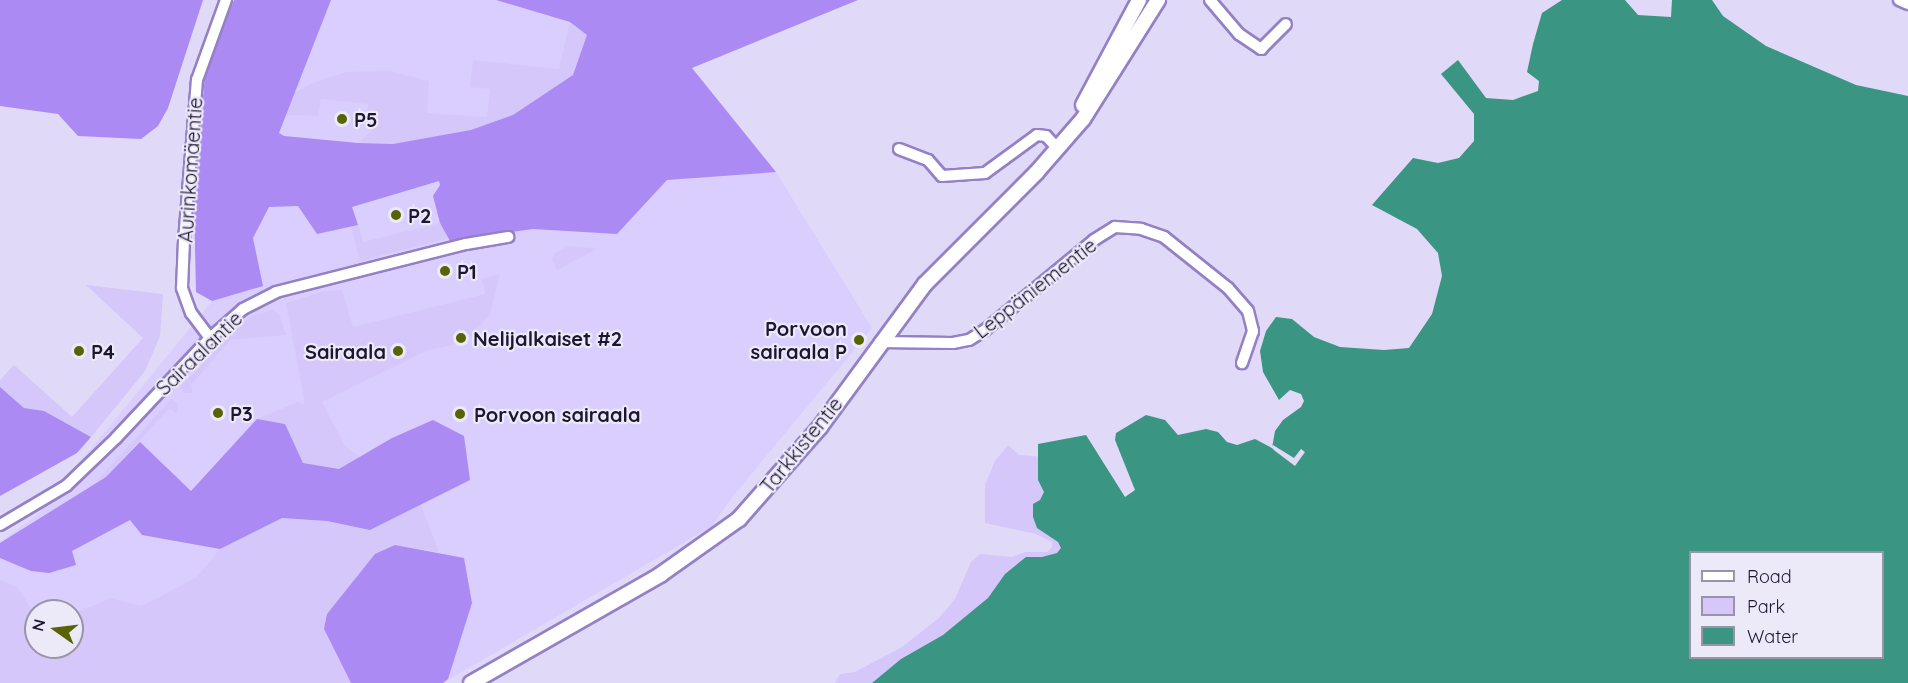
<!DOCTYPE html>
<meta charset="utf-8">
<style>
body{margin:0}
#map{position:relative;width:1908px;height:683px;overflow:hidden;background:#e0d9f7;font-family:Quicksand,sans-serif}
div>[style]{position:absolute}
.built>*{inset:0;background:#dacefe}
.green>*{inset:0;background:#d5c7fa}
.forest>*{inset:0;background:#ab8af3}
.water>*{inset:0;background:#3a9683}
.pier>*{inset:0;background:#e0d9f7}
.roads{filter:drop-shadow(2px 0 #9480c4) drop-shadow(-2px 0 #9480c4) drop-shadow(0 2px #9480c4) drop-shadow(0 -2px #9480c4)}
.minor>*{height:10px;margin:-5px;padding:0 5px;transform-origin:5px;border-radius:5px;background:#fff}
.tertiary>*{height:14px;margin:-7px;padding:0 7px;transform-origin:7px;border-radius:7px;background:#fff}
.dots>*{width:16px;height:16px;translate:-50% -50%;box-sizing:border-box;border:3px solid #ece9f8;border-radius:50%}
span{translate:-50% -50%;white-space:nowrap;text-align:center;line-height:1.15;-webkit-text-stroke:4.5px #ece9f8;paint-order:stroke}
.poi-label{font-size:20px;color:#1e1530;font-weight:700}
.left{translate:0 -50%;text-align:left}
.right{translate:-100% -50%;text-align:right}
.street-label{font-size:20px;color:#1e1530}
.legend{position:absolute;left:1689px;top:551px;width:195px;height:108px;box-sizing:border-box;background:#ece9f8;border:2px solid #9a94a8;margin:0;padding:8px 10px;list-style:none;font-size:18px;color:#1e1530}
.legend li{display:flex;align-items:center;gap:12px;height:30px}
.legend b{width:30px;border:2px solid #9a94a8}
.north{position:absolute;left:24px;top:599px;width:60px;height:60px;box-sizing:border-box;background:#ece9f8;border:2px solid #9a94a8;border-radius:50%;rotate:284deg;font-size:16px;font-weight:700;line-height:24px;text-align:center;color:#1e1530}
.north::after{content:'';display:block;margin:auto;width:21px;height:27px;background:#586303;clip-path:polygon(50% 0,100% 100%,50% 72%,0 100%)}
</style>
<div id="map">
<div class="built">
<div style="clip-path:polygon(evenodd,331px 0,496px 0,570px 22px,776px 172px,872px 328px,730px 500px,712px 526px,443px 683px,0 683px,0 542px,38px 514px,212px 301px,331px 0,36px 611px,72px 611px,72px 647px,36px 647px,36px 611px)"></div>
</div>
<div class="green">
<div style="clip-path:polygon(570px 22px,588px 35px,573px 75px,513px 115px,471px 130px,393px 144px,358px 143px,374px 128px,367px 122px,368px 104px,321px 99px,318px 116px,253px 114px,315px 82px,346px 72px,389px 71px,429px 81px,427px 113px,487px 117px,490px 89px,470px 87px,473px 60px,559px 69px)"></div>
<div style="clip-path:polygon(440px 223px,449px 238px,360px 261px,351px 227px,358px 225px,363px 242px)"></div>
<div style="clip-path:polygon(569px 246px,582px 247px,597px 249px,557px 270px,552px 259px,555px 253px)"></div>
<div style="clip-path:polygon(500px 274px,490px 314px,471px 336px,457px 344px,428px 350px,322px 402px,345px 446px,361px 458px,339px 469px,303px 463px,285px 424px,257px 419px,298px 402px,305px 404px,286px 303px,324px 291px,342px 290px,353px 327px,485px 294px,482px 279px)"></div>
<div style="clip-path:polygon(86px 285px,163px 294px,160px 336px,145px 371px,91px 437px,44px 411px,24px 408px,0 387px,0 380px,14px 365px,72px 417px,143px 338px)"></div>
<div style="clip-path:polygon(272px 310px,279px 314px,286px 335px,230px 340px,191px 385px,193px 393px,184px 393px,180px 387px,238px 328px,252px 316px)"></div>
<div style="clip-path:polygon(171px 399px,178px 404px,177px 414px,170px 408px,106px 477px,94px 484px)"></div>
<div style="clip-path:polygon(1008px 445px,1019px 455px,1036px 456px,1048px 463px,1067px 511px,1057px 683px,835px 683px,840px 674px,855px 672px,902px 647px,939px 618px,955px 599px,971px 562px,980px 554px,1012px 557px,1025px 552px,1047px 552px,1052px 547px,1052px 542px,1036px 534px,985px 523px,985px 485px,995px 461px)"></div>
<div style="clip-path:polygon(421px 505px,439px 552px,395px 545px,324px 629px,351px 683px,0 683px,0 580px,18px 588px,36px 616px,36px 647px,72px 647px,72px 615px,110px 598px,142px 606px,197px 577px,220px 549px,282px 518px,327px 521px,370px 530px)"></div>
</div>
<div class="forest">
<div style="clip-path:polygon(0 0,203px 0,168px 108px,158px 126px,141px 139px,78px 136px,58px 114px,0 106px)"></div>
<div style="clip-path:polygon(234px 0,331px 0,279px 133px,284px 136px,358px 143px,393px 144px,471px 130px,513px 115px,573px 75px,587px 35px,570px 22px,496px 0,858px 0,692px 68px,776px 172px,667px 180px,617px 234px,533px 229px,450px 241px,440px 223px,433px 196px,440px 185px,439px 181px,352px 207px,358px 225px,317px 234px,298px 206px,269px 207px,253px 238px,263px 286px,212px 301px,196px 292px,194px 205px,205px 74px)"></div>
<div style="clip-path:polygon(0 387px,24px 408px,44px 411px,91px 437px,77px 453px,0 496px)"></div>
<div style="clip-path:polygon(257px 419px,285px 424px,303px 463px,339px 469px,392px 438px,433px 420px,464px 436px,470px 480px,370px 530px,327px 521px,282px 518px,220px 549px,142px 535px,130px 520px,72px 551px,76px 565px,49px 573px,31px 571px,0 558px,0 543px,106px 477px,140px 442px,191px 491px)"></div>
<div style="clip-path:polygon(395px 545px,464px 558px,472px 603px,448px 679px,443px 683px,351px 683px,324px 629px,327px 614px,375px 554px)"></div>
</div>
<div class="water">
<div style="clip-path:polygon(evenodd,1562px 0,1625px 0,1638px 15px,1671px 17px,1672px 0,1712px 0,1723px 16px,1766px 46px,1856px 85px,1908px 96px,1908px 683px,872px 683px,901px 659px,943px 635px,988px 598px,1005px 574px,1026px 557px,1042px 557px,1057px 553px,1061px 548px,1058px 542px,1037px 528px,1033px 517px,1033px 504px,1040px 500px,1044px 492px,1038px 480px,1038px 444px,1086px 435px,1125px 497px,1135px 490px,1115px 440px,1116px 433px,1146px 415px,1165px 420px,1178px 435px,1206px 429px,1218px 432px,1227px 442px,1237px 445px,1255px 439px,1272px 448px,1275px 431px,1283px 420px,1301px 407px,1304px 401px,1301px 394px,1290px 390px,1279px 400px,1263px 372px,1260px 351px,1266px 331px,1276px 317px,1292px 319px,1314px 337px,1340px 347px,1384px 350px,1409px 348px,1432px 314px,1442px 276px,1438px 253px,1417px 229px,1372px 205px,1413px 158px,1438px 163px,1459px 158px,1474px 141px,1474px 114px,1441px 74px,1458px 60px,1486px 98px,1513px 100px,1538px 91px,1539px 81px,1527px 72px,1533px 44px,1542px 13px,1562px 0,1690px 552px,1882px 552px,1882px 658px,1690px 658px,1690px 552px)"></div>
</div>
<div class="pier">
<div style="clip-path:polygon(1273px 445px,1294px 458px,1301px 449px,1305px 452px,1295px 466px,1275px 451px,1271px 447px)"></div>
</div>
<div class="roads">
<div class="minor">
<div style="left:1210px;top:0;width:45px;rotate:49.5deg"></div>
<div style="left:1239px;top:34px;width:27px;rotate:34deg"></div>
<div style="left:1261px;top:49px;width:35px;rotate:-45deg"></div>
<div style="left:1899px;top:0;width:10px;rotate:24deg"></div>
<div style="left:899px;top:149px;width:31px;rotate:21deg"></div>
<div style="left:928px;top:160px;width:21px;rotate:49deg"></div>
<div style="left:942px;top:176px;width:43px;rotate:-4deg"></div>
<div style="left:985px;top:173px;width:64px;rotate:-36.2deg"></div>
<div style="left:1037px;top:135px;width:9px;rotate:6deg"></div>
<div style="left:1046px;top:136px;width:16px;rotate:47deg"></div>
<div style="left:210px;top:338px;width:31px;rotate:-127deg"></div>
<div style="left:191px;top:313px;width:27px;rotate:-110deg"></div>
<div style="left:182px;top:288px;width:47px;rotate:-87.6deg"></div>
<div style="left:184px;top:241px;width:162px;rotate:-85.4deg"></div>
<div style="left:197px;top:80px;width:85px;rotate:-70.1deg"></div>
<div style="left:880px;top:342px;width:73px;rotate:0.8deg"></div>
<div style="left:953px;top:343px;width:16px;rotate:-11deg"></div>
<div style="left:969px;top:340px;width:19px;rotate:-32deg"></div>
<div style="left:985px;top:330px;width:141px;rotate:-39.5deg"></div>
<div style="left:1094px;top:240px;width:25px;rotate:-32deg"></div>
<div style="left:1115px;top:227px;width:26px;rotate:4deg"></div>
<div style="left:1141px;top:229px;width:24px;rotate:19deg"></div>
<div style="left:1164px;top:237px;width:82px;rotate:38.6deg"></div>
<div style="left:1228px;top:288px;width:30px;rotate:49deg"></div>
<div style="left:1248px;top:311px;width:21px;rotate:76deg"></div>
<div style="left:1253px;top:331px;width:34px;rotate:109deg"></div>
<div style="left:0;top:525px;width:77px;rotate:-30.6deg"></div>
<div style="left:66px;top:486px;width:69px;rotate:-43.8deg"></div>
<div style="left:116px;top:438px;width:137px;rotate:-46.8deg"></div>
<div style="left:210px;top:338px;width:44px;rotate:-41.3deg"></div>
<div style="left:243px;top:309px;width:37px;rotate:-27deg"></div>
<div style="left:276px;top:292px;width:196px;rotate:-14.2deg"></div>
<div style="left:466px;top:244px;width:43px;rotate:-9.5deg"></div>
</div>
<div class="tertiary">
<div style="left:1083px;top:105px;width:119px;rotate:-61.9deg"></div>
<div style="left:471px;top:683px;width:218px;rotate:-29.7deg"></div>
<div style="left:660px;top:575px;width:97px;rotate:-35.3deg"></div>
<div style="left:739px;top:519px;width:123px;rotate:-48.6deg"></div>
<div style="left:820px;top:427px;width:177px;rotate:-53.7deg"></div>
<div style="left:925px;top:284px;width:157px;rotate:-45deg"></div>
<div style="left:1036px;top:173px;width:72px;rotate:-49deg"></div>
<div style="left:1083px;top:119px;width:141px;rotate:-57.8deg"></div>
</div>
</div>
<div class="dots">
<div style="left:342px;top:119px;background:#586303"></div>
<div style="left:396px;top:215px;background:#586303"></div>
<div style="left:445px;top:271px;background:#586303"></div>
<div style="left:461px;top:338px;background:#586303"></div>
<div style="left:859px;top:340px;background:#586303"></div>
<div style="left:79px;top:351px;background:#586303"></div>
<div style="left:398px;top:351px;background:#586303"></div>
<div style="left:218px;top:413px;background:#586303"></div>
<div style="left:460px;top:414px;background:#586303"></div>
</div>
<div class="poi-label">
<span class="left" style="left:354px;top:119px">P5</span>
<span class="left" style="left:408px;top:215px">P2</span>
<span class="left" style="left:457px;top:271px">P1</span>
<span class="right" style="left:847px;top:340px">Porvoon<br>sairaala P</span>
<span class="left" style="left:473px;top:338px">Nelijalkaiset #2</span>
<span class="left" style="left:91px;top:351px">P4</span>
<span class="right" style="left:386px;top:351px">Sairaala</span>
<span class="left" style="left:230px;top:413px">P3</span>
<span class="left" style="left:474px;top:414px">Porvoon sairaala</span>
</div>
<div class="street-label">
<span style="left:190px;top:170px;rotate:-86deg">Aurinkomäentie</span>
<span style="left:1035px;top:288px;rotate:-38deg">Leppäniementie</span>
<span style="left:199px;top:353px;rotate:-44deg">Sairaalantie</span>
<span style="left:801px;top:445px;rotate:-51deg">Tarkkistentie</span>
</div>
<ul class="legend">
<li><b style="height:8px;background:#fff"></b>Road</li>
<li><b style="height:16px;background:#d5c7fa"></b>Park</li>
<li><b style="height:16px;background:#3a9683"></b>Water</li>
</ul>
<div class="north">N</div>
</div>
